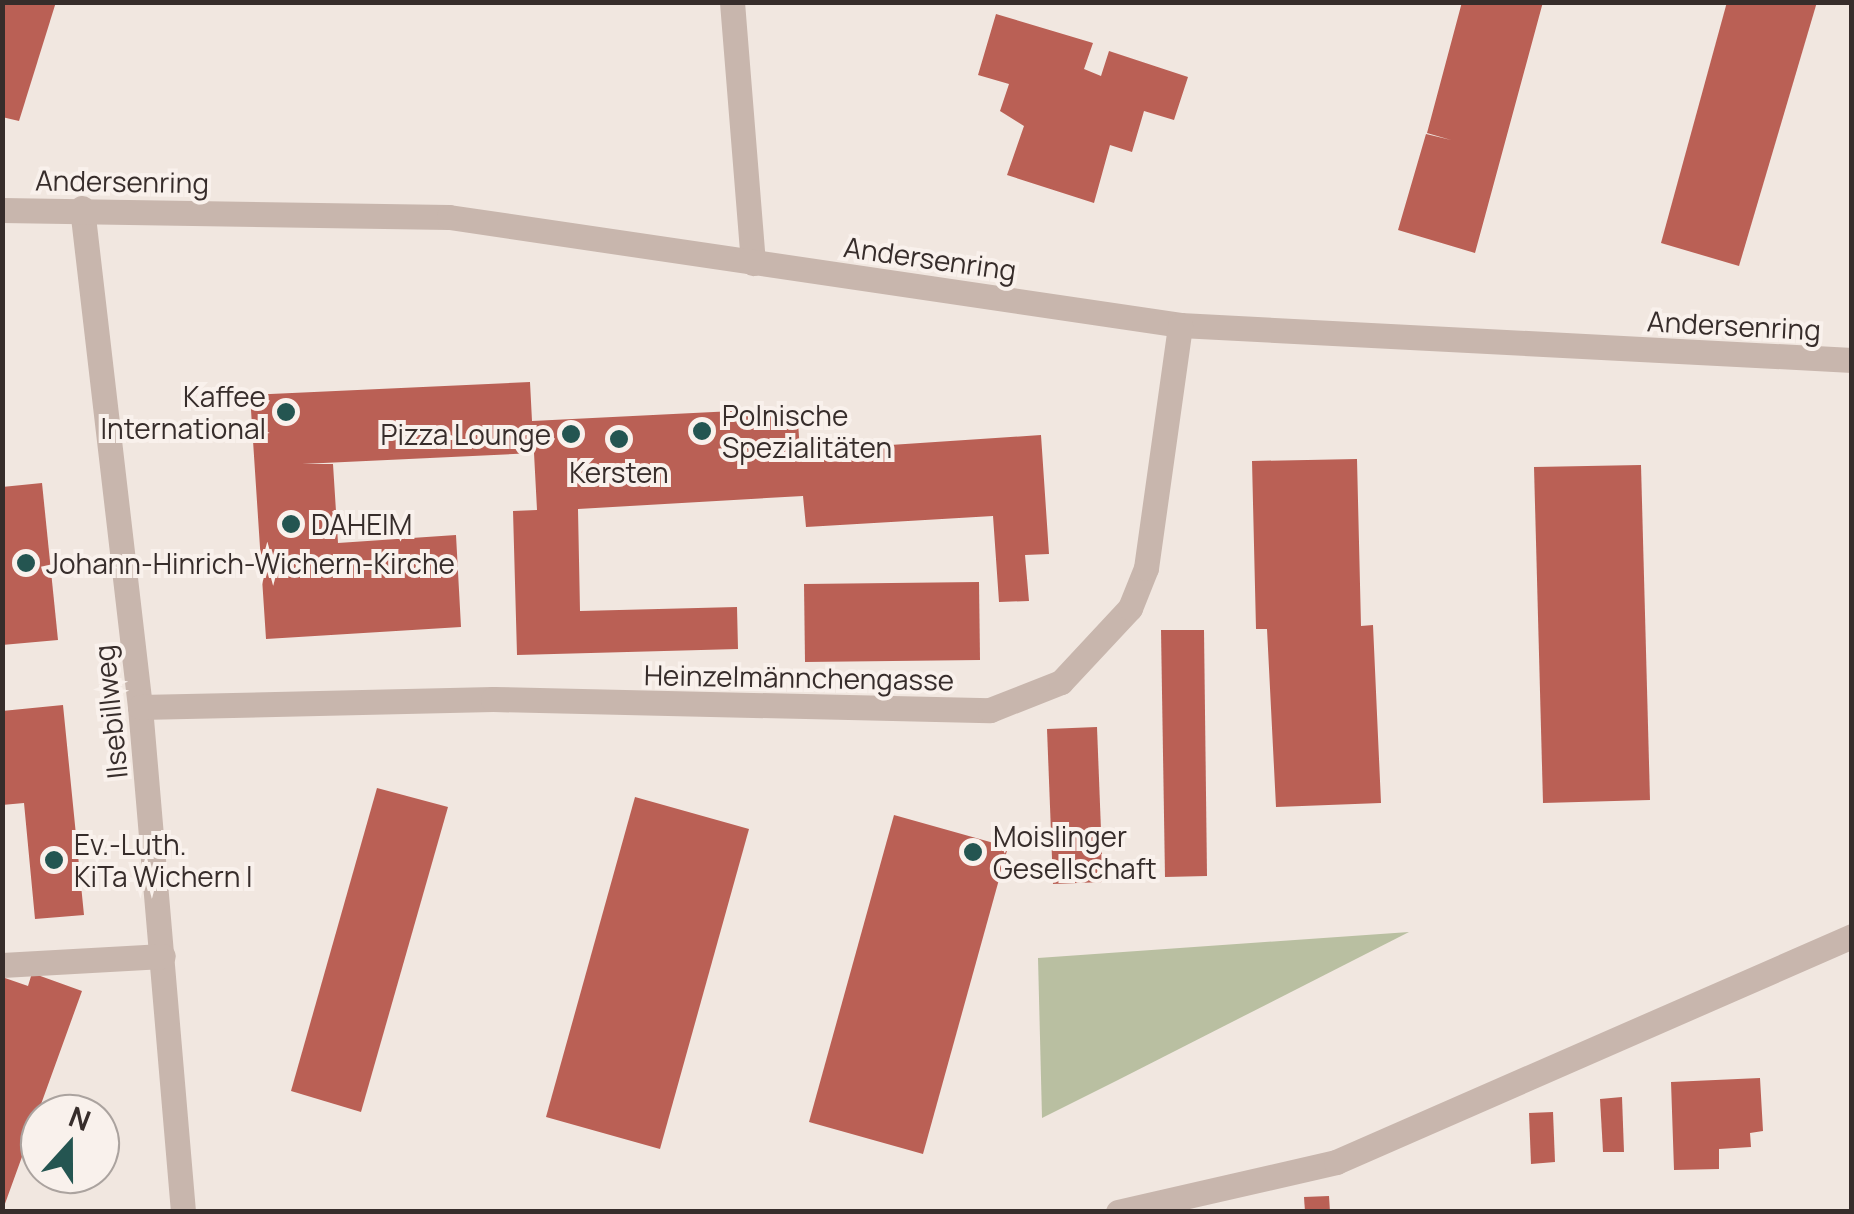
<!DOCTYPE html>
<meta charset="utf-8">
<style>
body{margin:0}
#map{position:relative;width:1854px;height:1214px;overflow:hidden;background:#f1e7e0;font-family:Manrope,sans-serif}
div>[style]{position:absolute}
.green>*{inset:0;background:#b9bfa1}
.building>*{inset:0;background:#ba6055}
.minor>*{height:25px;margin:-12.5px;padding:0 12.5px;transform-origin:12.5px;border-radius:12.5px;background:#c8b6ad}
.dots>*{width:28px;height:28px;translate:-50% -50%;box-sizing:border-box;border:5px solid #f9f1ec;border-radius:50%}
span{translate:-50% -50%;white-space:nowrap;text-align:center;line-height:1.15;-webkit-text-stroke:8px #f9f1ec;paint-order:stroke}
.street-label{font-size:28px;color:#372d2b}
.poi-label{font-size:28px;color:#372d2b}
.right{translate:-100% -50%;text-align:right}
.left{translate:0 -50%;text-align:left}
.frame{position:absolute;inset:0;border:5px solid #372d2b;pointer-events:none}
.north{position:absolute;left:20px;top:1094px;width:100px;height:100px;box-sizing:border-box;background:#f9f1ec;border:2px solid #aba39f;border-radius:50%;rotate:21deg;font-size:28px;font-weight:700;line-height:40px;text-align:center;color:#372d2b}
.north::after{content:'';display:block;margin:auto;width:35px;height:45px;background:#245551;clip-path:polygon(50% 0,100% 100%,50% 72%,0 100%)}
</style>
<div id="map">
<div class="green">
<div style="clip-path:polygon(1409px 932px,1118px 1080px,1042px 1118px,1038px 958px)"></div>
</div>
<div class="building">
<div style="clip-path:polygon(2px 2px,56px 2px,19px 121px,2px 117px)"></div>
<div style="clip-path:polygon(1462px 2px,1543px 2px,1475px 253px,1398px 230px,1426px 134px,1451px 140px,1427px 133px)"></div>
<div style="clip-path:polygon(1727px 2px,1817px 2px,1739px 266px,1661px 243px)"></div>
<div style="clip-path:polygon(996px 14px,1093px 43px,1084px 69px,1101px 76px,1109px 51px,1188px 77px,1174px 120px,1144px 111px,1132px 152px,1110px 145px,1094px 203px,1007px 175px,1024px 126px,1000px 111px,1009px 84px,978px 75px)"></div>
<div style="clip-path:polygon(530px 382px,532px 421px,797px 408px,800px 451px,1041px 435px,1049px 554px,1025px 555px,1029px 601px,999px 602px,993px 516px,806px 527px,803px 496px,578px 509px,580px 611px,737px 607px,738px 649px,517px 655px,513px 511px,537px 510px,534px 453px,302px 464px,333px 464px,338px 543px,456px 535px,461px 627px,266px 639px,250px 395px)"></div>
<div style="clip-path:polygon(1357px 459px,1361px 626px,1373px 625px,1381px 803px,1276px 807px,1267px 629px,1256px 629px,1252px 461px)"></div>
<div style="clip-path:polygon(1641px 465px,1650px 800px,1543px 803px,1534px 467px)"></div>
<div style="clip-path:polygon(42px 483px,58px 640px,2px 645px,2px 487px)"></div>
<div style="clip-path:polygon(979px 582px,980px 660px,805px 662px,804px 584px)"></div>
<div style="clip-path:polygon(1161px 630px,1204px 630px,1207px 876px,1165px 877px)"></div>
<div style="clip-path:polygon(63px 705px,84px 915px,35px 919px,24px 803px,2px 805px,2px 711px)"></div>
<div style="clip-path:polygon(1097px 727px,1103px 882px,1053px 884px,1047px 729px)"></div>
<div style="clip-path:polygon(377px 788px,448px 807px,361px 1112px,291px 1091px)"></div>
<div style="clip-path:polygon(635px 797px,749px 829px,660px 1149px,546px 1117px)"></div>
<div style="clip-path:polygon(894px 815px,1008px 847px,923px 1154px,809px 1122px)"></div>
<div style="clip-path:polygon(32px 973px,82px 991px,2px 1212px,2px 977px,28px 986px)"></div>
<div style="clip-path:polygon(1760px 1078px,1763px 1131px,1750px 1133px,1751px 1147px,1719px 1149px,1719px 1169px,1674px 1170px,1671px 1082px)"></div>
<div style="clip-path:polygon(1622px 1097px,1624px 1152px,1603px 1152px,1600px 1099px)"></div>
<div style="clip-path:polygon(1553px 1112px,1555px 1162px,1531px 1164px,1529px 1113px)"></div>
<div style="clip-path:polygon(1329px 1196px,1330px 1212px,1305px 1212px,1304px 1197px)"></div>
</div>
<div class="minor">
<div style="left:732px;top:2px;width:262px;rotate:85.4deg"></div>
<div style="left:82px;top:208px;width:502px;rotate:83.37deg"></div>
<div style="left:140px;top:707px;width:507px;rotate:85.13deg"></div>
<div style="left:2px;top:210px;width:447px;rotate:0.9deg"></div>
<div style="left:449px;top:217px;width:739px;rotate:8.4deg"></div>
<div style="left:1180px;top:325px;width:673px;rotate:2.98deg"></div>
<div style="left:140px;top:707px;width:353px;rotate:-1.3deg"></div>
<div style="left:493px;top:699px;width:497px;rotate:1.3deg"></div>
<div style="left:990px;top:710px;width:76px;rotate:-21.5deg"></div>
<div style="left:1061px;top:682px;width:101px;rotate:-47deg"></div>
<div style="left:1130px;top:608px;width:43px;rotate:-68.2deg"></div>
<div style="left:1146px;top:568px;width:245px;rotate:-82deg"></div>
<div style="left:2px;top:965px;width:161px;rotate:-3.2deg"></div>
<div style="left:1118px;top:1212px;width:224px;rotate:-12.9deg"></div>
<div style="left:1336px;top:1162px;width:563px;rotate:-23.65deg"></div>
</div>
<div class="dots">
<div style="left:286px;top:412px;background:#245551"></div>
<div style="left:702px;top:431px;background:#245551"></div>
<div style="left:571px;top:434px;background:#245551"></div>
<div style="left:619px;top:439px;background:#245551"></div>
<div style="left:291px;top:524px;background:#245551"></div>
<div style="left:26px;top:563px;background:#245551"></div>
<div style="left:973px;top:852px;background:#245551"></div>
<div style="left:54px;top:860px;background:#245551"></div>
</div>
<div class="street-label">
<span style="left:122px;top:181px;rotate:1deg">Andersenring</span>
<span style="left:930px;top:258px;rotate:8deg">Andersenring</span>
<span style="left:1734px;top:325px;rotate:3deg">Andersenring</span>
<span style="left:799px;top:677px;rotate:1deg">Heinzelmännchengasse</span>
<span style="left:110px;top:712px;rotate:-96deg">Ilsebillweg</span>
</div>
<div class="poi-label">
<span class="right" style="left:266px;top:412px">Kaffee<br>International</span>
<span class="left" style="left:722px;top:431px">Polnische<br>Spezialitäten</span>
<span class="right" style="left:551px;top:434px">Pizza Lounge</span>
<span style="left:619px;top:472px">Kersten</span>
<span class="left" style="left:311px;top:524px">DAHEIM</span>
<span class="left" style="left:46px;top:563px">Johann-Hinrich-Wichern-Kirche</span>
<span class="left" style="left:993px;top:852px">Moislinger<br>Gesellschaft</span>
<span class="left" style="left:74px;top:860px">Ev.-Luth.<br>KiTa Wichern I</span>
</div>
<div class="frame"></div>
<div class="north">N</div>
</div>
